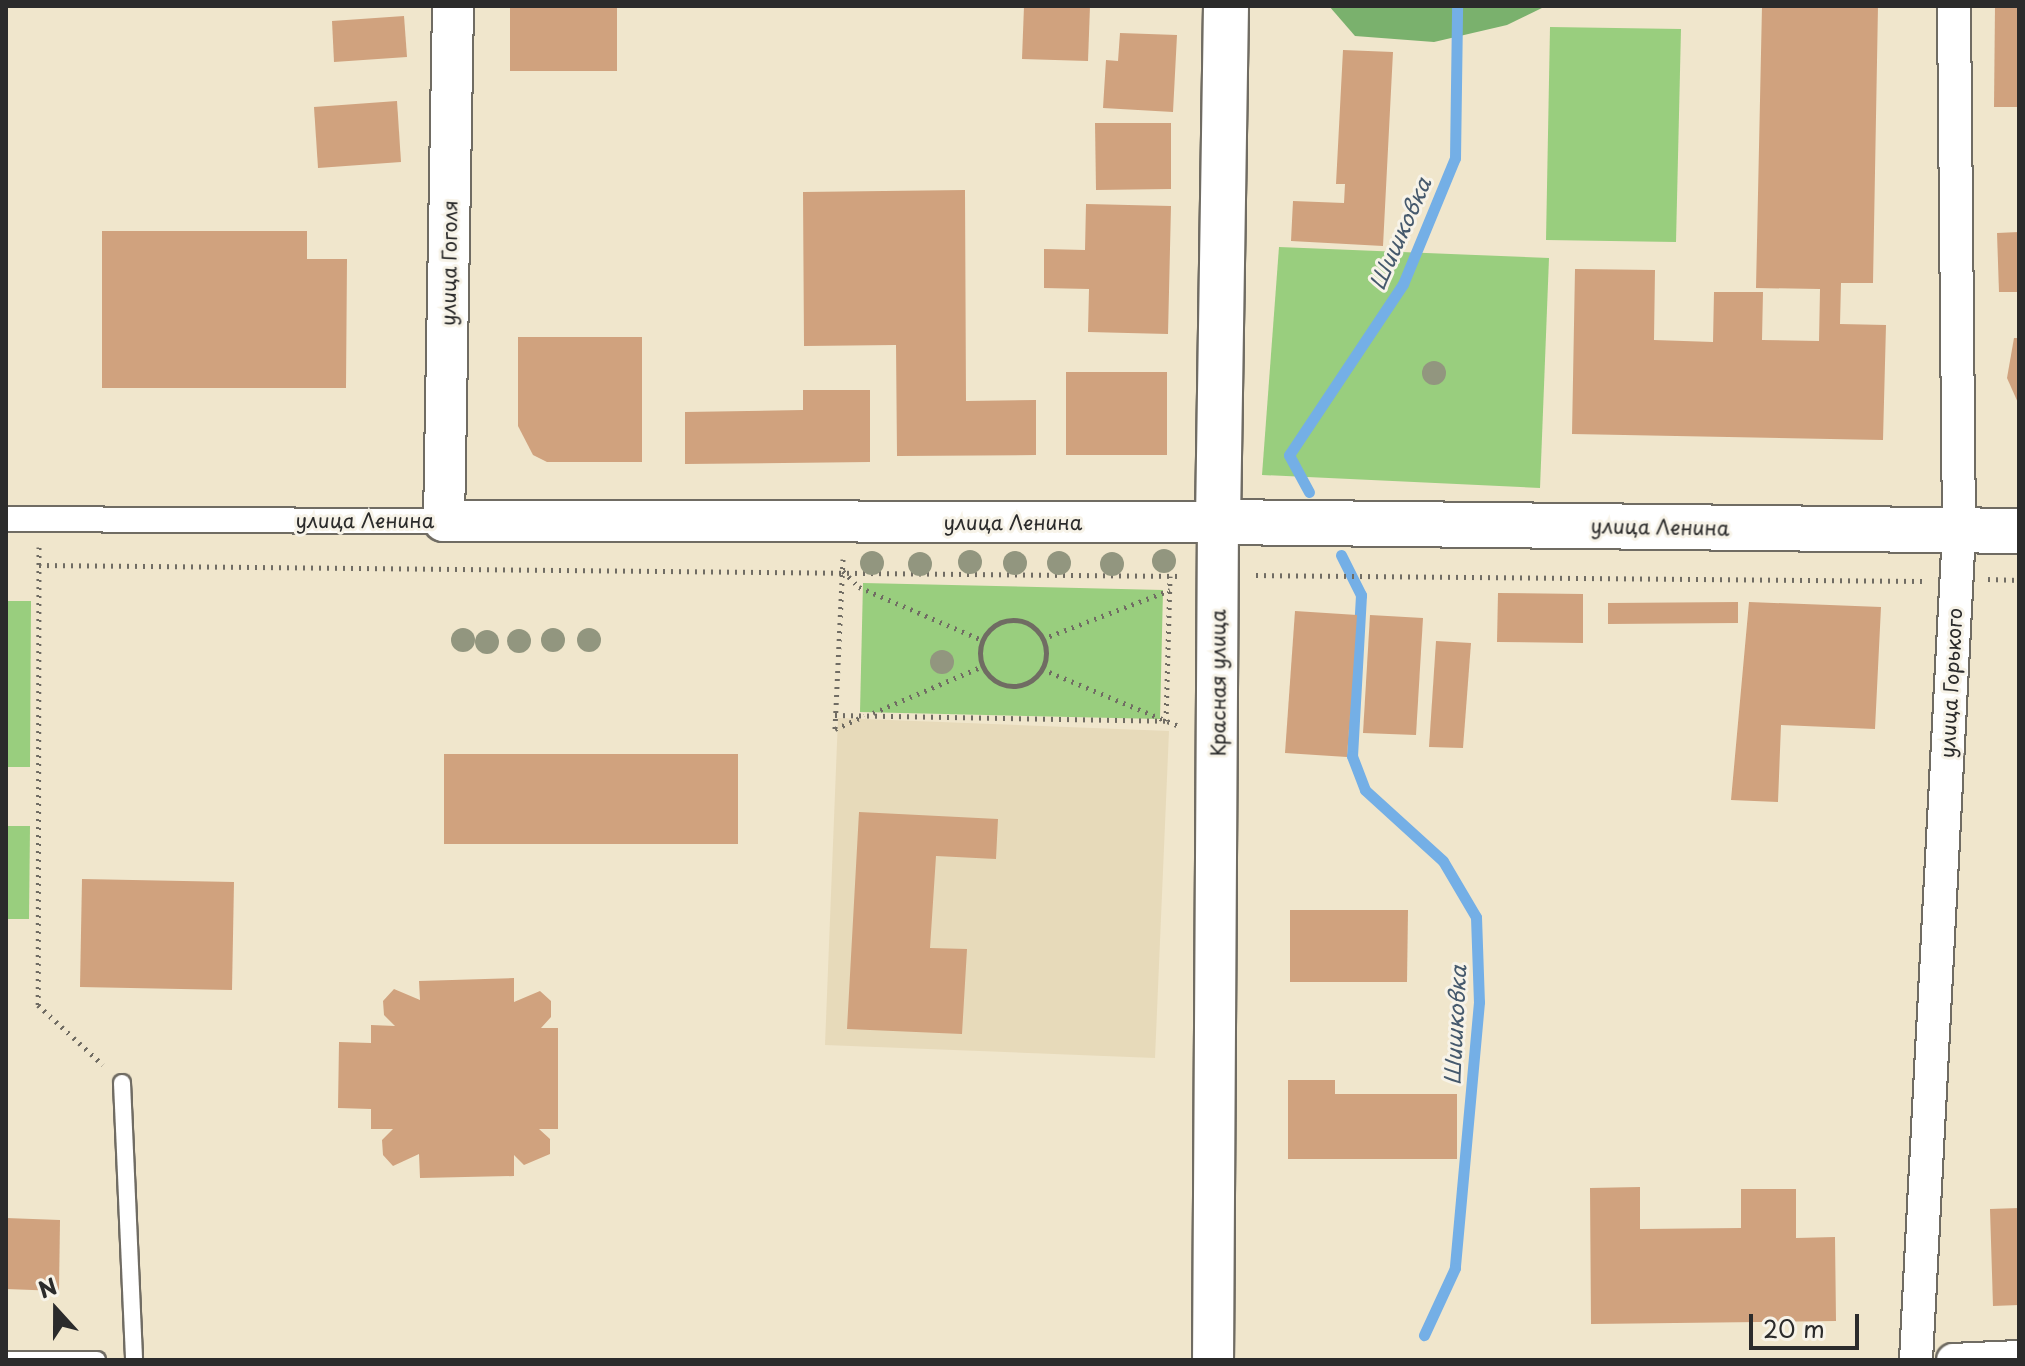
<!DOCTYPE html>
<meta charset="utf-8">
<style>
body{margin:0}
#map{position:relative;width:2025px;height:1366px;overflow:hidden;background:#f0e6cc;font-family:"Playpen Sans",sans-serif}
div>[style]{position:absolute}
.built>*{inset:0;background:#e7daba}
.green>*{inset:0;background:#99ce7e}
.forest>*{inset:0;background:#7ab16d}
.stream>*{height:11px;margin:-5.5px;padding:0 5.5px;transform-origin:5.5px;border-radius:5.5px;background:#74afe6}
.building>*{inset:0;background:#d0a27e}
.path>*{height:5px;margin-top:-2.5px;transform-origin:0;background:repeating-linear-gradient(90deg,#706c63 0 2px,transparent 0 8px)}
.path>.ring{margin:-2.5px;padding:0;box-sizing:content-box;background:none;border:5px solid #706c63;border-radius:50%}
.roads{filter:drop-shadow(2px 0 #706c63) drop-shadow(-2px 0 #706c63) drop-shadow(0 2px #706c63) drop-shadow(0 -2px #706c63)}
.service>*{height:16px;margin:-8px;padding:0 8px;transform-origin:8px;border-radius:8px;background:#fff}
.pedestrian>*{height:24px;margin:-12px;padding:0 12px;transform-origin:12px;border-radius:12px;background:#fff}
.minor>*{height:32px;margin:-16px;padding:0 16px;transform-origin:16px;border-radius:16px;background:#fff}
.tertiary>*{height:40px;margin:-20px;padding:0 20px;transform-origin:20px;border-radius:20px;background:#fff}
.secondary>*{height:44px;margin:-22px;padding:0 22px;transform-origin:22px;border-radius:22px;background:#fff}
.trees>*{width:24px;height:24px;margin:-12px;border-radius:50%;background:#92967f}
span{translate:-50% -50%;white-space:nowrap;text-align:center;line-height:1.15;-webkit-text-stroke:6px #f7f3e8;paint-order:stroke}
.street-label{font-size:20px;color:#2b2b2b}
.water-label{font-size:22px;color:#45596c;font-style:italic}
.frame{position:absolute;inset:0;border:8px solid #2b2b2b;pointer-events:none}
.north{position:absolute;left:16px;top:1270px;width:80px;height:80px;-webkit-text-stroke:6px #f7f3e8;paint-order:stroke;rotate:339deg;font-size:22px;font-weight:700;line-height:32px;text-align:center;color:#2b2b2b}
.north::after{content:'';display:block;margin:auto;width:28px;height:36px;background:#2b2b2b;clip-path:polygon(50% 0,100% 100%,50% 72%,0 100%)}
.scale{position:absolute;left:1749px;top:1314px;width:110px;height:36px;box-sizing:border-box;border:4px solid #2b2b2b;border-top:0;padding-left:10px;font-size:24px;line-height:28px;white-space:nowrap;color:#2b2b2b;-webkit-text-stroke:6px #f7f3e8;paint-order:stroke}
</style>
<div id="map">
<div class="built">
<div style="clip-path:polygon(838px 718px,1169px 731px,1155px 1058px,825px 1045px)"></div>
</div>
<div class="green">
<div style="clip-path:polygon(1550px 27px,1681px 29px,1676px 242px,1546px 240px)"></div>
<div style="clip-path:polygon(1279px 247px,1549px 258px,1540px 488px,1262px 475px)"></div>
<div style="clip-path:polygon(863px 583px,1163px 590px,1160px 719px,860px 712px)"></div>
<div style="clip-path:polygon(6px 601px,31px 601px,30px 767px,6px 767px)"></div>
<div style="clip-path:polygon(6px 826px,30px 826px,29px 919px,6px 919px)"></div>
</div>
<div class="forest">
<div style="clip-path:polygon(1329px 6px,1546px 6px,1507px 25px,1434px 42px,1355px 36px)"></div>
</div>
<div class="stream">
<div style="left:1309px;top:492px;width:42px;rotate:-118.4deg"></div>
<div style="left:1289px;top:455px;width:206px;rotate:-56.3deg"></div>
<div style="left:1403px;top:284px;width:136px;rotate:-67.6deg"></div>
<div style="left:1455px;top:158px;width:152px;rotate:-89.2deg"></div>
<div style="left:1341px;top:555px;width:45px;rotate:63.4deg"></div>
<div style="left:1361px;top:595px;width:161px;rotate:93.2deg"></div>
<div style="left:1352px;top:756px;width:36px;rotate:69deg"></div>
<div style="left:1365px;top:790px;width:105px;rotate:42.3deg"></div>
<div style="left:1443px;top:861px;width:65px;rotate:59.5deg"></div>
<div style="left:1476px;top:917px;width:85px;rotate:88deg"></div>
<div style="left:1479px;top:1002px;width:267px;rotate:95.2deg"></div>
<div style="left:1455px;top:1268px;width:74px;rotate:114.8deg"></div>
</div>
<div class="building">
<div style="clip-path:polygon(510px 6px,617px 6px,617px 71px,510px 71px)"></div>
<div style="clip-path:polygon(1024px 6px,1090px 6px,1088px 61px,1022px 59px)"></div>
<div style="clip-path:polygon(1762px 6px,1878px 6px,1873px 283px,1841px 283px,1840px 324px,1886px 325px,1883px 440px,1572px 434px,1575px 269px,1655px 270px,1654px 340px,1713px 342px,1714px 292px,1763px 292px,1762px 340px,1819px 341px,1820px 289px,1756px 288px)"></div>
<div style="clip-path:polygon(1995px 6px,2019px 6px,2019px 107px,1994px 107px)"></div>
<div style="clip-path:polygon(404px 16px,407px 57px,334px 62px,332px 21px)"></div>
<div style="clip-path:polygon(1120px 33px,1177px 35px,1173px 112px,1103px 108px,1106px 60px,1118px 61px)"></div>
<div style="clip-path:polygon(1343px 50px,1393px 52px,1383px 246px,1291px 241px,1293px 201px,1344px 203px,1345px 184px,1336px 184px)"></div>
<div style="clip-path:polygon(397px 101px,401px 162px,318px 168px,314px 107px)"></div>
<div style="clip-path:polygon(1095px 123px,1171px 123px,1171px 189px,1096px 190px)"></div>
<div style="clip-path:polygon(965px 190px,966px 401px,1036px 400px,1036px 455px,897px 456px,896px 345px,804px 346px,803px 192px)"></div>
<div style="clip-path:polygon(1086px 204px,1171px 206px,1168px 334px,1088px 332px,1089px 289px,1044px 288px,1044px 249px,1085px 250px)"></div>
<div style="clip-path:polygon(102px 231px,307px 231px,307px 259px,347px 259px,346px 388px,102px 388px)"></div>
<div style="clip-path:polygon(2019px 232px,2019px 292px,1999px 292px,1997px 233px)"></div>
<div style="clip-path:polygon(518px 337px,642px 337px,642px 462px,547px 462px,533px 455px,518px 426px)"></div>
<div style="clip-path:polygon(2014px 338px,2019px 338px,2019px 405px,2007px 378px)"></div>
<div style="clip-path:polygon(1066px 372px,1167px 372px,1167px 455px,1066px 455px)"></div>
<div style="clip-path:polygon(803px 390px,870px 390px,870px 462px,685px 464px,685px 412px,803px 410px)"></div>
<div style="clip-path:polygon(1498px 593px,1583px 594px,1583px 643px,1497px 642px)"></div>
<div style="clip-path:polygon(1738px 602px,1738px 623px,1608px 624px,1608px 603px)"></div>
<div style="clip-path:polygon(1749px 602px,1881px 607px,1875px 729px,1781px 725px,1778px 802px,1731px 800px)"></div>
<div style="clip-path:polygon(1295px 611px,1357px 615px,1347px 757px,1285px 753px)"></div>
<div style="clip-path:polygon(1370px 615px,1423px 618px,1416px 735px,1363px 733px)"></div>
<div style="clip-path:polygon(1436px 641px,1471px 643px,1463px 748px,1429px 747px)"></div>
<div style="clip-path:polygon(444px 754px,738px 754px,738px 844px,444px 844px)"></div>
<div style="clip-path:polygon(859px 812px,998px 819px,996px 859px,936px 856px,930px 948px,967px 949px,962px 1034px,847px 1029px)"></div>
<div style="clip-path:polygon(82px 879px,234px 882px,232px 990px,80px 987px)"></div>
<div style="clip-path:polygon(1290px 910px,1408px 910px,1407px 982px,1290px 982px)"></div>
<div style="clip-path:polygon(514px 978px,514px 1002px,540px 991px,551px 1001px,551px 1017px,541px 1028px,558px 1028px,558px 1129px,539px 1129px,550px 1139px,550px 1154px,524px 1165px,514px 1155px,514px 1176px,420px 1178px,419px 1154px,393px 1166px,383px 1155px,382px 1140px,393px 1129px,371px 1129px,371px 1109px,338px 1108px,339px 1042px,371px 1043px,371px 1025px,395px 1026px,384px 1015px,383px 1001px,394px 989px,420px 1000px,419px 981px)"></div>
<div style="clip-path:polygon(1288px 1080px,1335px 1080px,1335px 1094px,1457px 1094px,1457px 1159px,1288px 1159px)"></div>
<div style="clip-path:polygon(1640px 1187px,1640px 1229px,1741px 1228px,1741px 1189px,1796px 1189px,1796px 1238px,1835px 1237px,1836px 1321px,1591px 1324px,1590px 1188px)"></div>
<div style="clip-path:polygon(2019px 1208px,2019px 1305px,1993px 1306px,1990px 1209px)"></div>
<div style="clip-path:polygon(6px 1218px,60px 1220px,59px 1291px,6px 1289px)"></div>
</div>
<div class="path">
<div style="left:39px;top:547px;width:458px;rotate:90.1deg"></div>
<div style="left:38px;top:1005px;width:88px;rotate:42.7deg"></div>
<div style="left:843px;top:559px;width:170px;rotate:92.7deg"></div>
<div style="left:835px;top:729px;width:32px;rotate:-24deg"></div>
<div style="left:39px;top:565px;width:1143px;rotate:0.55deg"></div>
<div style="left:843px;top:571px;width:23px;rotate:45deg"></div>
<div style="left:859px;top:587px;width:134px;rotate:23.3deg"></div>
<div style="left:1256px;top:575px;width:666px;rotate:0.52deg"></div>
<div style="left:1988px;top:579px;width:31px;rotate:2deg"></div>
<div class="ring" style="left:980px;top:620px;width:61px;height:61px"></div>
<div style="left:1042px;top:639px;width:137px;rotate:-20.9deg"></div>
<div style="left:1042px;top:669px;width:151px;rotate:22.6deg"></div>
<div style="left:873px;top:713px;width:120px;rotate:-23.1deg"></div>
<div style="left:835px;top:715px;width:331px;rotate:1deg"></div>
<div style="left:1166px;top:721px;width:145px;rotate:-88.4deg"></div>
</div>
<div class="roads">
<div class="service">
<div style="left:122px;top:1083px;width:277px;rotate:87.5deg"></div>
<div style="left:6px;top:1360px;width:91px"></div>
</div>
<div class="pedestrian">
<div style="left:6px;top:519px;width:438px;rotate:0.3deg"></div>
</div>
<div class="minor">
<div style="left:1916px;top:1360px;width:831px;rotate:-87.03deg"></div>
<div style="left:1959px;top:530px;width:524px;rotate:-90.55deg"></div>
<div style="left:1953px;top:1360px;width:66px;rotate:-2.6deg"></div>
</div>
<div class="tertiary">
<div style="left:453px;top:6px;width:515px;rotate:91deg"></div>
<div style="left:444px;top:521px;width:774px;rotate:0.07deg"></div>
<div style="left:1218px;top:522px;width:838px;rotate:90.34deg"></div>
</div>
<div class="secondary">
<div style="left:1226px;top:6px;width:516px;rotate:90.89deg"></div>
<div style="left:1218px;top:522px;width:801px;rotate:0.64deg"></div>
</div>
</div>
<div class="trees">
<div style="left:1434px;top:373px"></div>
<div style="left:1164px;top:561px"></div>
<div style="left:970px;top:562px"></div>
<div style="left:872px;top:563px"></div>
<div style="left:1015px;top:563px"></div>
<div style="left:1059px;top:563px"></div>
<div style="left:920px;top:564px"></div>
<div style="left:1112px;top:564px"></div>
<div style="left:463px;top:640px"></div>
<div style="left:553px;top:640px"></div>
<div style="left:589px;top:640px"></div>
<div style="left:519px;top:641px"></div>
<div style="left:487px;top:642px"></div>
<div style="left:942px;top:662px"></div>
</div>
<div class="street-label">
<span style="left:449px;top:263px;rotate:-89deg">улица Гоголя</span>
<span style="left:365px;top:520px">улица Ленина</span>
<span style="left:1013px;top:522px">улица Ленина</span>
<span style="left:1660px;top:527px;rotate:1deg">улица Ленина</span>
<span style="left:1218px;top:683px;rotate:-90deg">Красная улица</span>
<span style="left:1951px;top:683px;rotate:-87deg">улица Горького</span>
</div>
<div class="water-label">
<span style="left:1399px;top:233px;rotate:-66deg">Шишковка</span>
<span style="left:1454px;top:1025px;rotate:-87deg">Шишковка</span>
</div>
<div class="frame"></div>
<div class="north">N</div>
<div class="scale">20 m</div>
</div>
